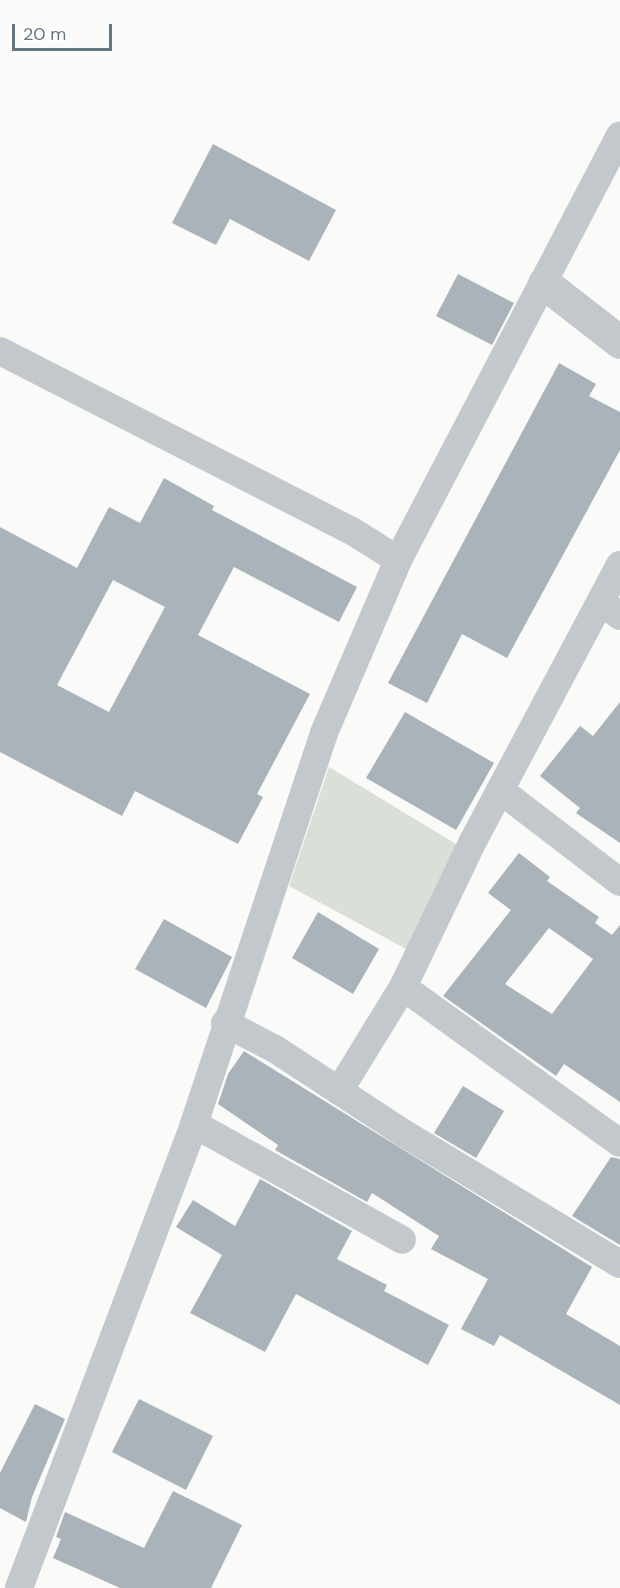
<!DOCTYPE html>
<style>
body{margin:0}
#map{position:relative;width:620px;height:1588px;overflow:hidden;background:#fafaf8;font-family:"DM Sans",sans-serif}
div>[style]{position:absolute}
.green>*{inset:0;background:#dadfd7}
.building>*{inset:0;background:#aab3b9}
.minor>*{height:28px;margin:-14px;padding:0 14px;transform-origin:14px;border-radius:14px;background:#c3c8cc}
.tertiary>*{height:33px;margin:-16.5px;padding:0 16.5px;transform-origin:16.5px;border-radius:16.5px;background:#c3c8cc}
span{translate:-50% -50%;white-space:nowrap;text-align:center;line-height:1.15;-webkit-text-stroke:6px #fff;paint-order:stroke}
.scale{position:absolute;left:12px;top:24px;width:100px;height:27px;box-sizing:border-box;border:3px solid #657683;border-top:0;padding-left:8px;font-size:18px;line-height:21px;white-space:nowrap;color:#657683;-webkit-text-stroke:4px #fff;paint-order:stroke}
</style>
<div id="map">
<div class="green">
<div style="clip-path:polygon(329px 767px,461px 847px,410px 951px,289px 886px)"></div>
</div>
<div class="building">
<div style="clip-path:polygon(213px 144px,336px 210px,309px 261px,230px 219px,216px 245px,172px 223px)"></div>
<div style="clip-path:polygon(458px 274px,514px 303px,492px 345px,436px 316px)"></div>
<div style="clip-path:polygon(559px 363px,596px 384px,589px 396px,620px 412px,620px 450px,507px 658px,462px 634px,427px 703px,388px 683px)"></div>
<div style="clip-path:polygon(evenodd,164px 478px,214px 506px,212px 510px,357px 587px,339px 622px,234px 567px,198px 635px,310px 694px,257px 794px,263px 797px,238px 844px,135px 791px,122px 816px,0 752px,0 527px,77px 568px,109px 507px,140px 523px,164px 478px,113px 580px,165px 607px,109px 712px,57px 685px,113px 580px)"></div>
<div style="clip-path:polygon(620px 702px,620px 843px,576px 813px,580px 808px,540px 776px,580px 726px,593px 736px)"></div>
<div style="clip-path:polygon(405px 712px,494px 763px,456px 830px,366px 778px)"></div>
<div style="clip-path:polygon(evenodd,519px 853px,550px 877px,547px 881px,599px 917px,595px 923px,612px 935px,620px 925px,620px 1102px,564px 1064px,556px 1076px,443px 996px,511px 910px,488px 893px,519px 853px,549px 928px,593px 959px,552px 1014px,505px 984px,549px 928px)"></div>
<div style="clip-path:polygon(318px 912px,379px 949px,353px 994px,292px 958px)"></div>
<div style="clip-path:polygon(164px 919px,232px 957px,206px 1008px,135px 969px)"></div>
<div style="clip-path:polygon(244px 1051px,592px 1267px,566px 1314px,620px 1346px,620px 1405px,500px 1335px,494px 1346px,461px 1329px,488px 1279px,431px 1249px,439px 1236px,372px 1193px,367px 1202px,275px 1150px,278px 1145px,218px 1104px,228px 1074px)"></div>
<div style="clip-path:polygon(463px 1086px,504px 1111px,476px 1158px,434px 1133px)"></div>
<div style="clip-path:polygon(611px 1157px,620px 1159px,620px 1245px,572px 1216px)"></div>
<div style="clip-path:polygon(260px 1179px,352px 1231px,337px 1259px,387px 1285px,384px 1291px,449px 1325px,428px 1365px,296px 1294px,265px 1352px,190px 1313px,222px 1255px,176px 1227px,193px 1200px,235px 1226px)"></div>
<div style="clip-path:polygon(139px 1399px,213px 1436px,186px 1490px,112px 1452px)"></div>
<div style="clip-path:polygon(35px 1404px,65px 1419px,32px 1497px,26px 1522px,0 1508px,0 1473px)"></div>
<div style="clip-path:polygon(173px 1491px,242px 1525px,211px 1588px,120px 1588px,53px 1558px,61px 1539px,56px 1537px,65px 1512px,144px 1548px)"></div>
</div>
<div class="minor">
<div style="left:0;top:351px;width:395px;rotate:27.1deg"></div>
<div style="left:352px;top:531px;width:54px;rotate:32.2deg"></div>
<div style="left:601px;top:602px;width:24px;rotate:36deg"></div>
<div style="left:500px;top:790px;width:151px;rotate:37.5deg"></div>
<div style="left:403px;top:987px;width:267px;rotate:35.7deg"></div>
<div style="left:225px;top:1023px;width:56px;rotate:27.5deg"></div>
<div style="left:275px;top:1049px;width:155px;rotate:33.2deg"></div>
<div style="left:405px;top:1134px;width:251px;rotate:31.2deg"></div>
<div style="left:339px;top:1091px;width:122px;rotate:-58.4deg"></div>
<div style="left:403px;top:987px;width:160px;rotate:-64.4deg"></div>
<div style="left:472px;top:843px;width:315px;rotate:-62deg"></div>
<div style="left:194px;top:1124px;width:238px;rotate:29.1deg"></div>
<div style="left:19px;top:1588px;width:496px;rotate:-69.3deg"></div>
<div style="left:194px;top:1124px;width:412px;rotate:-71.6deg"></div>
<div style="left:324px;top:733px;width:188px;rotate:-66.8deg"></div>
<div style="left:398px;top:560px;width:479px;rotate:-62.4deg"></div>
</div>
<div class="tertiary">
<div style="left:544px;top:283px;width:96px;rotate:37.8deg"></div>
</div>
<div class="scale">20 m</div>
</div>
